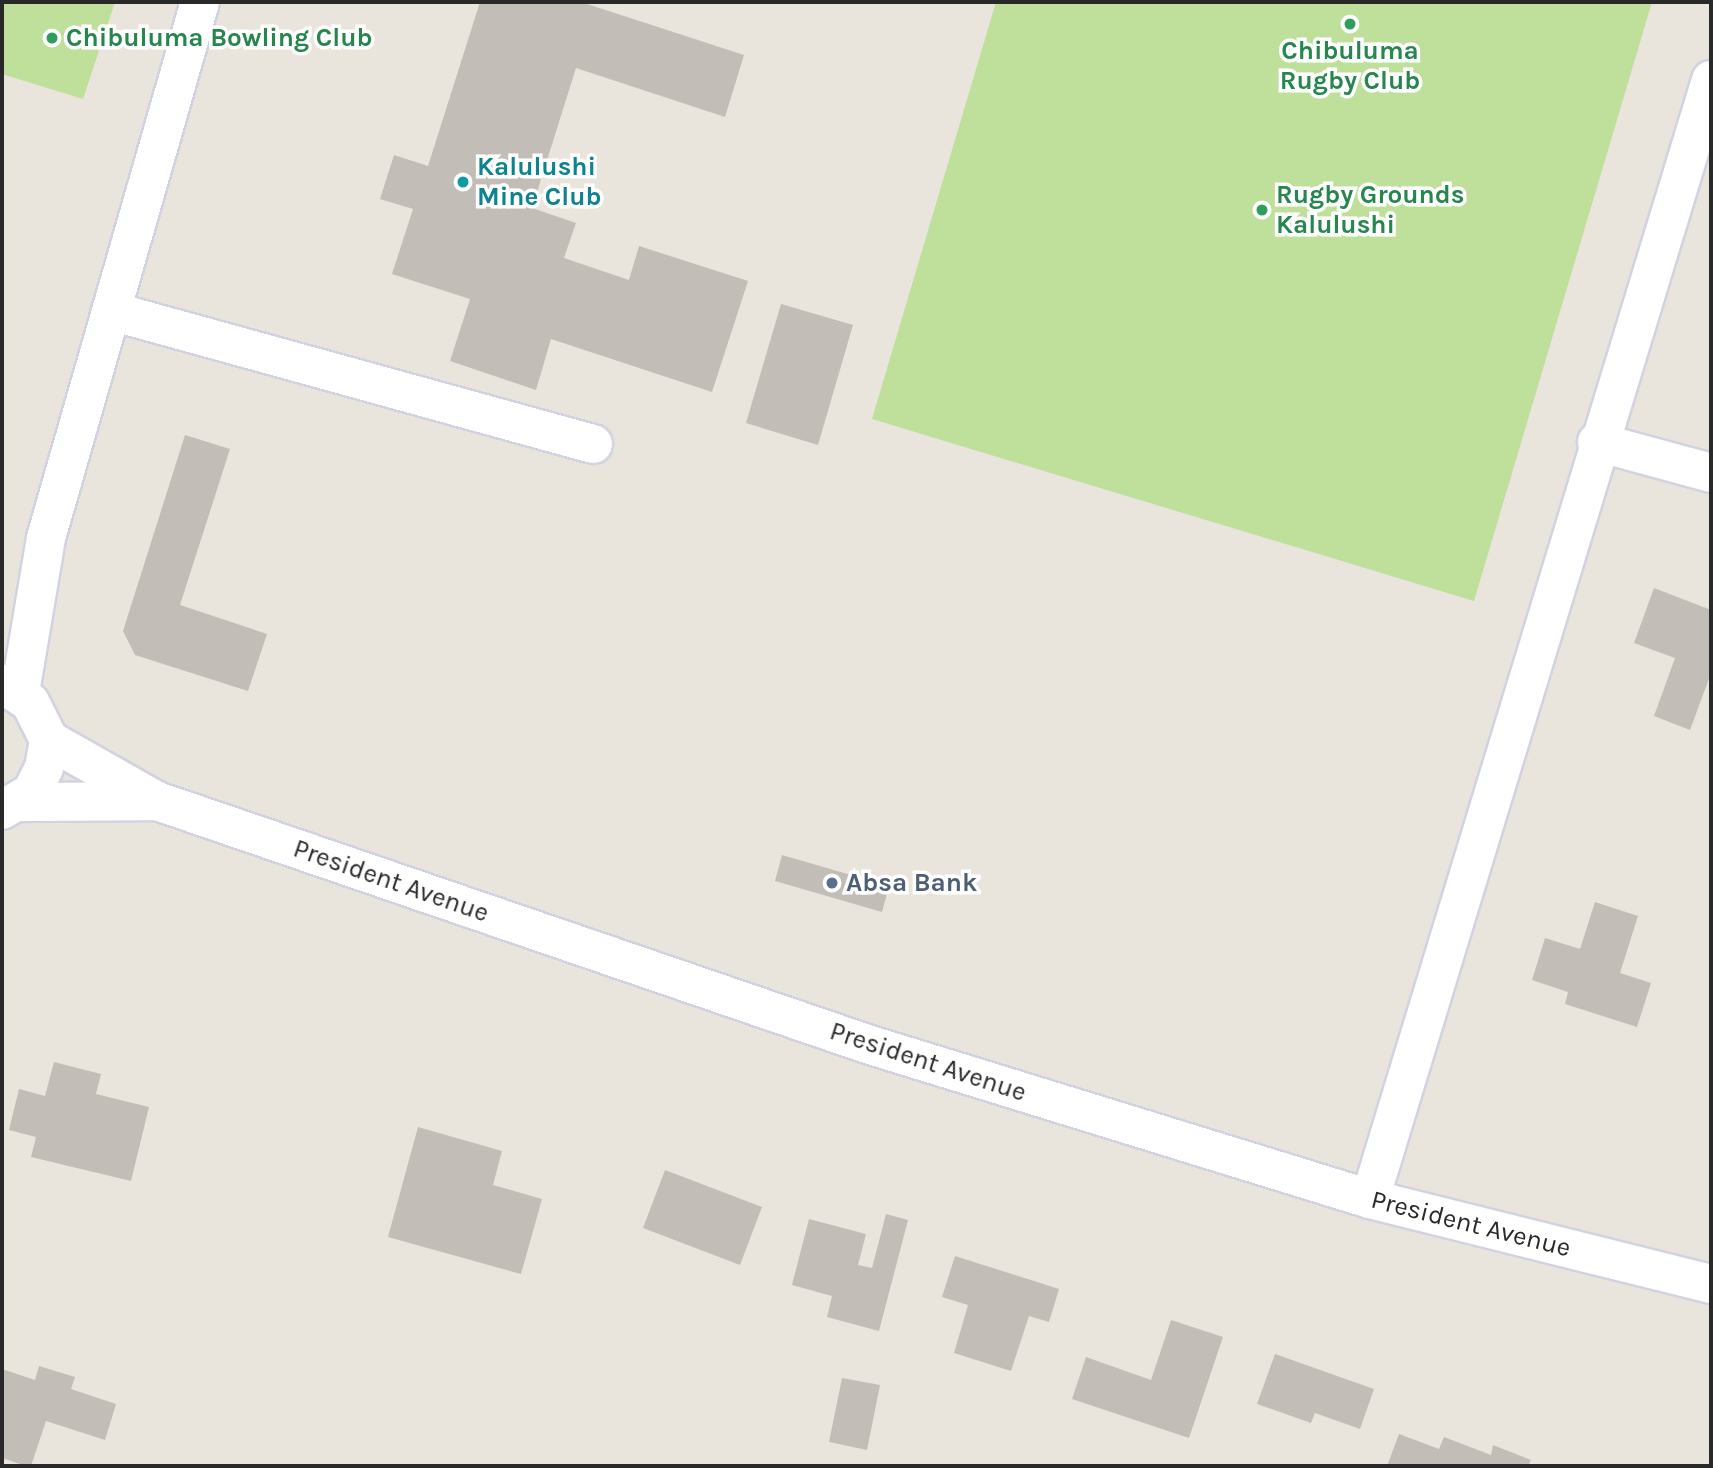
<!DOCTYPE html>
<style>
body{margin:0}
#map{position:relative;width:1713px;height:1468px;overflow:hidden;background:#e9e4dc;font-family:Karla,sans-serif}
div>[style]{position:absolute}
.pitch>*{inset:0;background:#bee09b}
.building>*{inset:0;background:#c2beb7}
.roads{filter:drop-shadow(2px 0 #d1d3e0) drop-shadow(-2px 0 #d1d3e0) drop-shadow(0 2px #d1d3e0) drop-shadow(0 -2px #d1d3e0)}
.minor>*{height:38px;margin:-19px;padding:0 19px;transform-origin:19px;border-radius:19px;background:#fff}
.dots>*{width:19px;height:19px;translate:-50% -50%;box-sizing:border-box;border:4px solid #fff;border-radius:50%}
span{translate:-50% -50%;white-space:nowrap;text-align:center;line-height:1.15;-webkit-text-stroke:7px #fff;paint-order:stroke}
.leisure-label{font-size:26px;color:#27864d;font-weight:700}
.left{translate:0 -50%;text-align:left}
.culture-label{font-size:26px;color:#0d838f;font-weight:700}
.street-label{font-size:26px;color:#292929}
.service-label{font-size:26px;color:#4e5e75;font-weight:700}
.frame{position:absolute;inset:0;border:4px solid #292929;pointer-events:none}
</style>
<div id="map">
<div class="pitch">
<div style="clip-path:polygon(2px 2px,115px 2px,83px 99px,2px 74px)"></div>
<div style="clip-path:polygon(996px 2px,1652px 2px,1474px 601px,872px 419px)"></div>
</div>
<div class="building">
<div style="clip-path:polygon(480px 2px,581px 2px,744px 55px,725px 117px,576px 68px,532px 208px,576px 223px,564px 258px,629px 280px,639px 246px,748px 281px,712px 392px,551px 339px,536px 390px,450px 361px,470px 299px,392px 274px,413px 209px,380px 199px,394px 155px,428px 166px)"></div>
<div style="clip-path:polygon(781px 304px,853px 325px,818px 445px,746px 423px)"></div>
<div style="clip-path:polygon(185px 435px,230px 449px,180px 605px,267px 634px,248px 691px,135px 655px,123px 631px)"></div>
<div style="clip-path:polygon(1654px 588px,1711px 610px,1711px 673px,1690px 730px,1654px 716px,1675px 658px,1634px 643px)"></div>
<div style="clip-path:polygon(782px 855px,889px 886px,882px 912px,775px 881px)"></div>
<div style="clip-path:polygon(1595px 902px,1638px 916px,1620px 973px,1651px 983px,1637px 1027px,1565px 1004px,1568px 992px,1532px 980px,1545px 938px,1580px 949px)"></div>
<div style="clip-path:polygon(54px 1062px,101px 1074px,96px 1094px,149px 1107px,131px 1181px,31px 1157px,36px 1137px,9px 1130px,19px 1089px,45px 1096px)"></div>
<div style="clip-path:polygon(418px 1127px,502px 1151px,493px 1185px,542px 1199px,521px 1274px,388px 1237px)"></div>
<div style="clip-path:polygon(665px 1170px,762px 1207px,740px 1265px,643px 1228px)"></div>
<div style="clip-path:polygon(886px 1214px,908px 1220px,879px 1331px,827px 1317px,832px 1296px,792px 1285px,809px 1219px,866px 1234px,858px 1265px,872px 1268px)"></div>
<div style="clip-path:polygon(955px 1256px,1059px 1289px,1049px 1322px,1029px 1316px,1011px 1371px,954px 1353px,968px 1305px,942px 1297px)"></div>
<div style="clip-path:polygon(1171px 1320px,1223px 1337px,1189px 1438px,1072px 1399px,1086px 1357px,1151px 1380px)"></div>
<div style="clip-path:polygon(1275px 1354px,1374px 1389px,1360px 1429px,1315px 1413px,1311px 1423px,1257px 1404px)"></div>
<div style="clip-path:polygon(39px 1366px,75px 1377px,71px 1389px,116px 1404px,105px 1440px,46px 1421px,31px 1466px,26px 1466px,2px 1458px,2px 1369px,35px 1380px)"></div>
<div style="clip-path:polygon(842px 1378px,880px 1385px,867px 1450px,829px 1442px)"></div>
<div style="clip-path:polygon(1399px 1434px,1439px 1449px,1444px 1437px,1491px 1455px,1493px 1445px,1531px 1460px,1528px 1466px,1387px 1466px)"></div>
</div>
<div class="roads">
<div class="minor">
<div style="left:111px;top:311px;width:500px;rotate:15.43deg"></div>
<div style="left:1597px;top:442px;width:118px;rotate:15.2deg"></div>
<div style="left:2px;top:684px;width:33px;rotate:33deg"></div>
<div style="left:30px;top:702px;width:42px;rotate:63.4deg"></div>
<div style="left:49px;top:740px;width:28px;rotate:100deg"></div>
<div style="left:44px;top:768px;width:27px;rotate:117deg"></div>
<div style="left:32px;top:792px;width:35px;rotate:149deg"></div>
<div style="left:20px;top:692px;width:156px;rotate:-80.4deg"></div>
<div style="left:46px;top:538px;width:558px;rotate:-73.97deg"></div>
<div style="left:49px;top:740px;width:124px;rotate:29.5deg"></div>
<div style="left:157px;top:801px;width:750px;rotate:18.89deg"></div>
<div style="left:867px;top:1044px;width:526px;rotate:17.13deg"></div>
<div style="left:1370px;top:1199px;width:351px;rotate:14deg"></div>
<div style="left:20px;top:802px;width:135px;rotate:-0.4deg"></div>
<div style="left:1370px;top:1199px;width:1170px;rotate:-73.05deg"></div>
</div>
</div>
<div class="dots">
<div style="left:1350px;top:24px;background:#2e9e5b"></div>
<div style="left:52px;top:38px;background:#2e9e5b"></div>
<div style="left:463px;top:182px;background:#0f9aa8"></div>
<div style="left:1262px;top:210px;background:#2e9e5b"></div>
<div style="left:832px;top:883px;background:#5c6f8a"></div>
</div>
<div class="leisure-label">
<span class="left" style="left:66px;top:38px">Chibuluma Bowling Club</span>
<span style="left:1350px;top:66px">Chibuluma<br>Rugby Club</span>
<span class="left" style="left:1276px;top:210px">Rugby Grounds<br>Kalulushi</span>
</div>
<div class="culture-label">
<span class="left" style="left:477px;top:182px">Kalulushi<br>Mine Club</span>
</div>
<div class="street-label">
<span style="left:391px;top:881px;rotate:19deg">President Avenue</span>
<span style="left:928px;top:1062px;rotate:18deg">President Avenue</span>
<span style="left:1471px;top:1224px;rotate:14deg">President Avenue</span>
</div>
<div class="service-label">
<span class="left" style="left:846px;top:883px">Absa Bank</span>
</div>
<div class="frame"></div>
</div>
